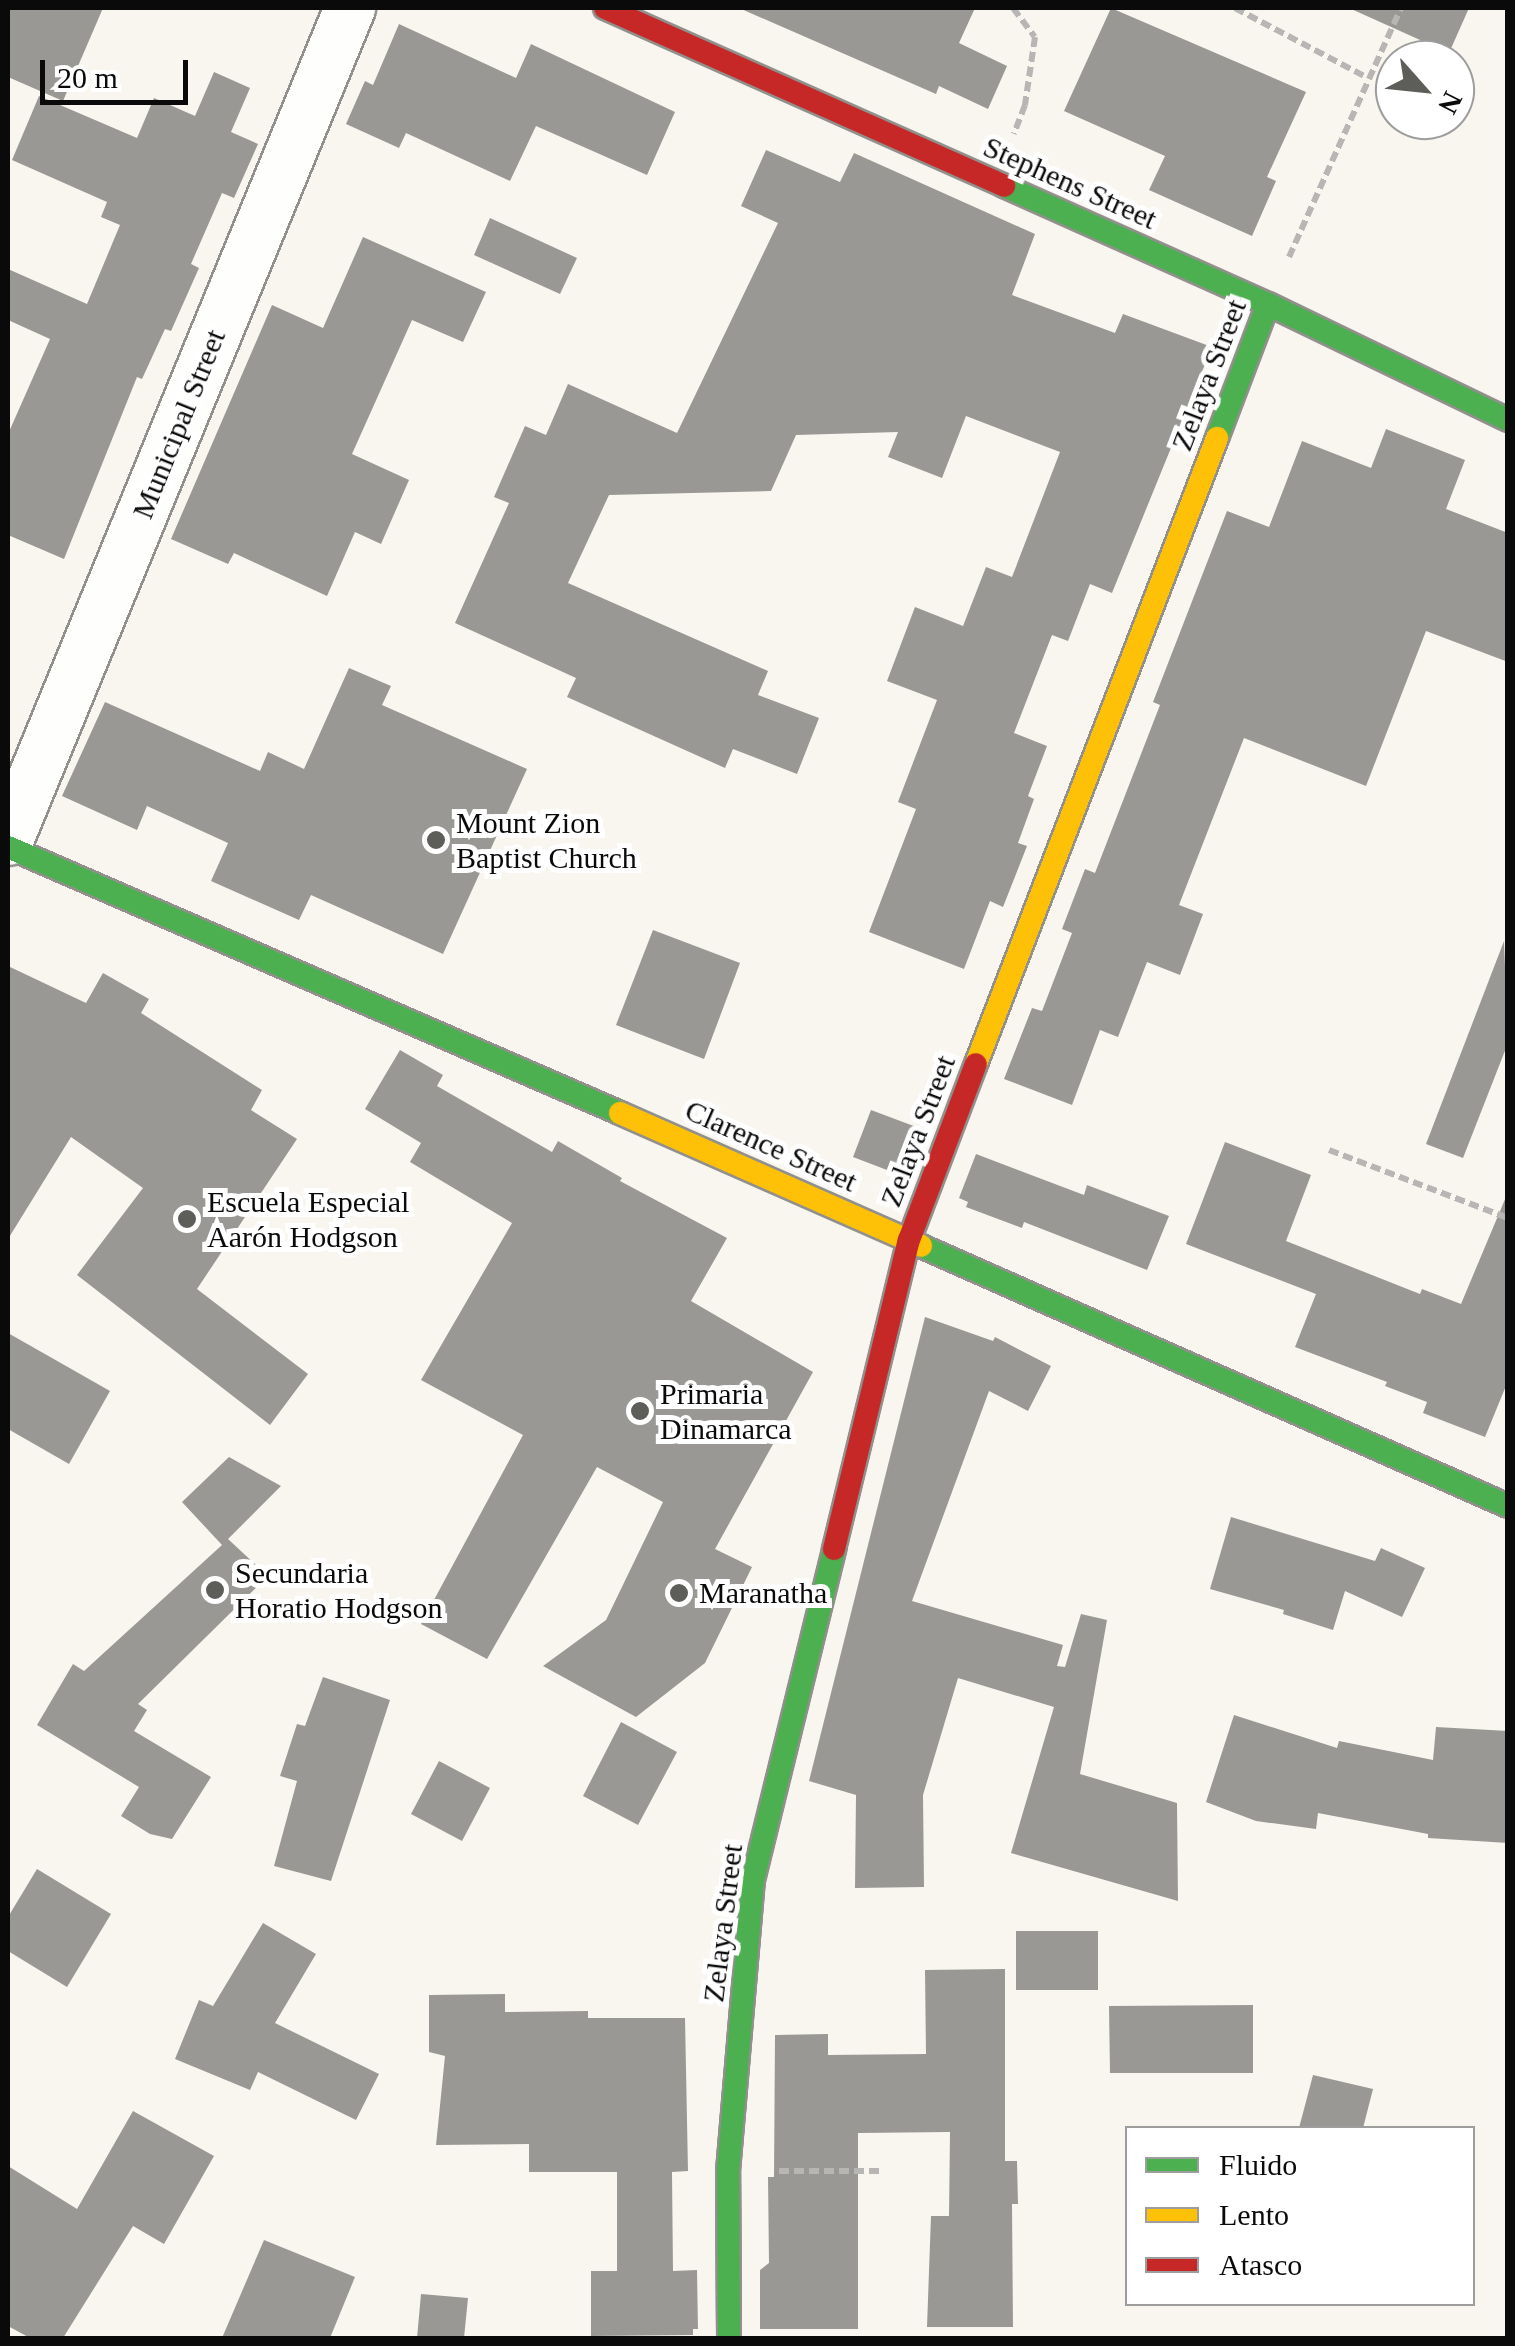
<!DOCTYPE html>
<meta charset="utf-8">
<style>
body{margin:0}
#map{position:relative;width:1515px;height:2346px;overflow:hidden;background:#f8f6ee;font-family:"Times New Roman",serif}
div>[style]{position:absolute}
.building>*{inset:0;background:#9a9894}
.path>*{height:6px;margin-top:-3px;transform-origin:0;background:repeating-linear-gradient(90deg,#b7b6b5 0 10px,transparent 0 15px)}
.roads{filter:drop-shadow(2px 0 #91908d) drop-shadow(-2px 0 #91908d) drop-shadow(0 2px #91908d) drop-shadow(0 -2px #91908d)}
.street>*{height:50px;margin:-25px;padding:0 25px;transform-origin:25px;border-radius:25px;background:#fefefc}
.fast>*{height:22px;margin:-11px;padding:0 11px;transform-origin:11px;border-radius:11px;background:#4caf50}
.slow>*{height:22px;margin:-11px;padding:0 11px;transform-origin:11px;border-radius:11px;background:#ffc107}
.jam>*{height:22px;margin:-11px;padding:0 11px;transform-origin:11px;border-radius:11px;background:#c62828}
.dots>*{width:28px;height:28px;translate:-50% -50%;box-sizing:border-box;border:5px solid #fff;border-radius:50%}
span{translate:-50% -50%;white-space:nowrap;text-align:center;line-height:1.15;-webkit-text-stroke:10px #fff;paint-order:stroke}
.street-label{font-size:30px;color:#0a0a0a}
.poi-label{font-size:30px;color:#0a0a0a}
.left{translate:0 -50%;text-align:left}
.frame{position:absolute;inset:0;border:10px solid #0a0a0a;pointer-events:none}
.legend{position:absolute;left:1125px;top:2126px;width:350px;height:180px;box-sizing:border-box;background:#fff;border:2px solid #9d9d9d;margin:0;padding:12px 18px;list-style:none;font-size:30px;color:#0a0a0a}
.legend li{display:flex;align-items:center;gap:20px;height:50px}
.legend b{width:50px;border:2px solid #9d9d9d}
.north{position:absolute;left:1375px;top:40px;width:100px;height:100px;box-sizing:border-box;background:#fff;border:2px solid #9d9d9d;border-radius:50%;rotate:117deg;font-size:28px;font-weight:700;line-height:40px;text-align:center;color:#0a0a0a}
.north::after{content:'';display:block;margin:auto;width:35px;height:45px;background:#5d5d5a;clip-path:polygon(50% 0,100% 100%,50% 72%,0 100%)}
.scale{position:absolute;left:40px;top:60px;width:148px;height:45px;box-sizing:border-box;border:5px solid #0a0a0a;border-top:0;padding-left:12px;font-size:30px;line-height:35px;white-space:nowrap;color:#0a0a0a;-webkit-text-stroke:8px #fff;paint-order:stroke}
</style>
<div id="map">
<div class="building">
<div style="clip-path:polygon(8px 8px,103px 8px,63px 101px,8px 77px)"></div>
<div style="clip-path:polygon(739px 8px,975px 8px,959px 43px,1007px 66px,988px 109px,939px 86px,936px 94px)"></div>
<div style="clip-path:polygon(1111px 8px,1306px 92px,1267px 177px,1276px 181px,1252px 236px,1149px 190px,1165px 156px,1064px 111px)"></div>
<div style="clip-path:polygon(1349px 8px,1469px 8px,1449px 53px)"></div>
<div style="clip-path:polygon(399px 24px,516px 78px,531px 44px,675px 112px,647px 175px,536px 126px,510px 181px,406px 133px,399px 148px,346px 124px,365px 81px,373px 85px)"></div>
<div style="clip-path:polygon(214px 72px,250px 88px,231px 132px,258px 144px,234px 198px,222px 193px,191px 264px,199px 268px,171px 331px,165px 329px,142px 379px,137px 377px,64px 559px,8px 535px,8px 434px,50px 339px,8px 320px,8px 269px,87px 304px,120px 225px,101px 217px,107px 202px,12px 160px,39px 96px,137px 138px,154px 98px,195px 116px)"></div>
<div style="clip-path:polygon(766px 150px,840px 182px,854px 153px,1035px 234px,1012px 295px,1115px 333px,1123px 314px,1212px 347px,1112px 593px,1090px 584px,1068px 641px,1052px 635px,1014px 733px,1047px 746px,1028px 796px,1034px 799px,1018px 843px,1027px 846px,1003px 907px,990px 901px,964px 969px,869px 932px,916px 809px,898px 802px,937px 700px,887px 681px,915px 607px,963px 626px,986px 567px,1012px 577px,1060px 452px,966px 416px,942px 478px,888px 457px,898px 432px,796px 435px,771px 491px,609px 495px,568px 583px,768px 671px,758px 695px,819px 718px,797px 774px,733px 749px,725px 768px,567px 697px,576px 678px,455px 623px,509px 503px,494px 497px,525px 426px,546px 435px,568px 384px,677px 433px,778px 223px,741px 206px)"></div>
<div style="clip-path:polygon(490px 218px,577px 258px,560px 294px,474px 255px)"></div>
<div style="clip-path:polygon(363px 237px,486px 292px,463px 342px,412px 320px,352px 454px,409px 480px,381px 544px,355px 532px,327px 596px,234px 553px,228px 564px,171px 539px,272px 305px,323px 328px)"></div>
<div style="clip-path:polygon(1386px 429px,1465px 460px,1446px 509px,1508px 533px,1508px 662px,1426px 631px,1366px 786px,1244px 738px,1179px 905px,1203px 914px,1180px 975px,1147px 962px,1118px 1037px,1100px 1030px,1072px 1105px,1004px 1079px,1032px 1008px,1042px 1011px,1072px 933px,1062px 929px,1085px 869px,1095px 873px,1160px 705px,1153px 702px,1227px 511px,1269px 527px,1302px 441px,1371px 468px)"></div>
<div style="clip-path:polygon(349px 668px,391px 686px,382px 705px,527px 769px,443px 954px,311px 895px,299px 920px,211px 881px,228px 843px,147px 806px,137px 830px,62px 796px,105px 702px,260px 771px,268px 752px,304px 769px)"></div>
<div style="clip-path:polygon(653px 930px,740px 963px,704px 1059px,616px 1025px)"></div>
<div style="clip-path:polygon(1504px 941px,1508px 1043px,1463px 1158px,1426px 1144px)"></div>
<div style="clip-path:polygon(8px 966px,86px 1003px,103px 973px,149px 999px,141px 1013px,262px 1090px,251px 1110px,297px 1139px,197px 1289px,308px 1374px,270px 1425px,77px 1275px,143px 1188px,71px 1137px,8px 1239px)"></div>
<div style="clip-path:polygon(400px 1050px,443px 1075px,437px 1086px,552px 1152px,558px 1141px,622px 1178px,620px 1181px,727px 1238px,691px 1301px,813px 1372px,715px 1549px,752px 1567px,705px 1663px,636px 1717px,543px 1666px,606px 1620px,663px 1502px,597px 1467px,487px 1659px,421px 1624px,523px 1435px,421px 1380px,512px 1223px,410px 1162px,421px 1143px,365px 1109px)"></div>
<div style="clip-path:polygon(871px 1110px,919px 1128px,900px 1175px,853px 1157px)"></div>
<div style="clip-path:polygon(1225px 1142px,1311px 1175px,1286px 1241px,1420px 1294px,1422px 1289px,1461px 1304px,1508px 1192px,1508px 1381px,1485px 1437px,1423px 1413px,1427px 1402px,1385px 1386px,1387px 1382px,1295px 1347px,1316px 1294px,1186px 1244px)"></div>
<div style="clip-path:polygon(976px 1154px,1084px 1195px,1087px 1185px,1169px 1216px,1147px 1270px,1024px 1222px,1022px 1228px,966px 1207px,968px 1202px,959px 1198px)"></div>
<div style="clip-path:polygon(925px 1317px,993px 1341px,995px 1337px,1051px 1366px,1028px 1411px,989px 1391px,912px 1601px,1063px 1645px,1057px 1666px,1065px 1667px,1081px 1614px,1107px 1620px,1080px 1774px,1177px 1803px,1178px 1901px,1011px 1853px,1054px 1707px,958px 1678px,923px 1795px,924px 1887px,855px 1888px,856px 1795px,809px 1781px)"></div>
<div style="clip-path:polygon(8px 1333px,110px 1391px,69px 1464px,8px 1429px)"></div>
<div style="clip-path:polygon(229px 1457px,281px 1486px,228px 1539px,268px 1576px,138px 1704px,147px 1710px,134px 1731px,211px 1777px,172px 1839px,150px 1834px,121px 1816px,139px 1787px,37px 1725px,73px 1664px,84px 1671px,222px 1545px,182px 1502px)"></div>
<div style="clip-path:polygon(1231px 1517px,1375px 1561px,1381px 1548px,1425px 1568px,1402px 1617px,1345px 1591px,1333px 1630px,1283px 1614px,1284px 1610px,1210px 1589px)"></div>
<div style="clip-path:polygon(323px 1677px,390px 1700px,331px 1881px,274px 1866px,297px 1781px,280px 1776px,297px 1724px,305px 1726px)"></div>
<div style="clip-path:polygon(1234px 1715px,1337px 1748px,1339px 1741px,1433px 1760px,1436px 1727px,1508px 1731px,1508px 1843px,1428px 1838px,1428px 1834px,1318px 1813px,1316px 1829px,1256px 1821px,1206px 1802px)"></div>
<div style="clip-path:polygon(621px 1722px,677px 1752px,638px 1825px,583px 1796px)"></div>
<div style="clip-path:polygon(439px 1761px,490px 1788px,462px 1841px,411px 1814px)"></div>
<div style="clip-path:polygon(37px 1869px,111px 1914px,67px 1987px,8px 1951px,8px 1917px)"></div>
<div style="clip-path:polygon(263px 1923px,316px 1954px,275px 2023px,379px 2074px,356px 2120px,258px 2072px,250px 2090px,175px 2059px,199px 2000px,213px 2006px)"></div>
<div style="clip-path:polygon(1016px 1931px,1098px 1931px,1098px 1990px,1016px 1990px)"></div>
<div style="clip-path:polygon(1005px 1969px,1005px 2161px,1017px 2161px,1018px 2204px,1012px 2204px,1013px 2327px,927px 2327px,931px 2216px,949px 2216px,950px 2132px,858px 2133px,858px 2329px,760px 2329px,760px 2270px,769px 2263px,768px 2177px,774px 2177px,775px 2035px,828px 2034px,828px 2055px,926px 2054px,925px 1970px)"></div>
<div style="clip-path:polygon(505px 1994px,505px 2012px,588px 2011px,588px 2018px,685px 2018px,688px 2171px,672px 2172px,673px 2271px,697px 2270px,698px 2329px,693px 2329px,693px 2335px,591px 2336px,591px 2271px,617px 2271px,617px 2172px,529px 2172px,529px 2144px,436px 2145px,445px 2056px,429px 2052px,429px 1995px)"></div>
<div style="clip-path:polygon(1253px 2005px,1253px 2073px,1110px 2073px,1109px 2006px)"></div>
<div style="clip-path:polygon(1313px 2075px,1373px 2089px,1363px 2128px,1299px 2128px)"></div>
<div style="clip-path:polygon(133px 2111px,214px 2156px,164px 2244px,133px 2226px,63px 2338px,30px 2338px,8px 2326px,8px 2166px,77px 2209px)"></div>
<div style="clip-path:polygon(264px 2240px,355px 2277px,330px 2338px,222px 2338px)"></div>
<div style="clip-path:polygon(421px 2294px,468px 2298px,464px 2338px,417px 2338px)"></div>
</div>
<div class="path">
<div style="left:1013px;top:8px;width:36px;rotate:53deg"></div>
<div style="left:1035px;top:37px;width:69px;rotate:98.4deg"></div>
<div style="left:1025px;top:105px;width:31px;rotate:111deg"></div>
<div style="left:1235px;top:8px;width:150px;rotate:27.8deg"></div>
<div style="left:1289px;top:257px;width:273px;rotate:-65.8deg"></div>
<div style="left:1329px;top:1150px;width:191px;rotate:20.8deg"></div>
<div style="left:779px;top:2171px;width:102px"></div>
</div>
<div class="roads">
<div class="street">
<div style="left:8px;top:840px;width:900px;rotate:-67.65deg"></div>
</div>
<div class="fast">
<div style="left:1004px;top:186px;width:289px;rotate:24.1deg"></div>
<div style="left:1268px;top:304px;width:267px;rotate:25.8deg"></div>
<div style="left:1217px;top:438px;width:143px;rotate:-69.2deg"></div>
<div style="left:8px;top:847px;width:667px;rotate:23.49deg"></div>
<div style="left:921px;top:1246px;width:642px;rotate:23.89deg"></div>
<div style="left:729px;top:2338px;width:167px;rotate:-90.3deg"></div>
<div style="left:728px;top:2171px;width:292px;rotate:-85.1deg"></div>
<div style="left:753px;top:1880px;width:341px;rotate:-76.2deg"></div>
</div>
<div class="slow">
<div style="left:976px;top:1064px;width:671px;rotate:-68.94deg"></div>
<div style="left:620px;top:1113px;width:329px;rotate:23.8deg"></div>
</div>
<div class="jam">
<div style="left:605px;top:8px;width:437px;rotate:24deg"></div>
<div style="left:834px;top:1549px;width:318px;rotate:-76.4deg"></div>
<div style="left:909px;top:1240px;width:188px;rotate:-69.2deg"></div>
</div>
</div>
<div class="dots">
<div style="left:436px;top:840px;background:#5d5d5a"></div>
<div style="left:187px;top:1219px;background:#5d5d5a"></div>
<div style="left:640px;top:1411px;background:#5d5d5a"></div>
<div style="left:215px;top:1590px;background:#5d5d5a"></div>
<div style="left:679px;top:1593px;background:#5d5d5a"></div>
</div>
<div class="street-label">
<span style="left:1070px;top:183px;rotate:24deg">Stephens Street</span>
<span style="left:1209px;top:375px;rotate:-69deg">Zelaya Street</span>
<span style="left:179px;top:424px;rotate:-68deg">Municipal Street</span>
<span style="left:918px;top:1131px;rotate:-69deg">Zelaya Street</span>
<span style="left:771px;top:1146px;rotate:24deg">Clarence Street</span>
<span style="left:723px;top:1923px;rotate:-83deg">Zelaya Street</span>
</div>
<div class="poi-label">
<span class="left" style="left:456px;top:840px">Mount Zion<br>Baptist Church</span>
<span class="left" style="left:207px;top:1219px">Escuela Especial<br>Aarón Hodgson</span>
<span class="left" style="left:660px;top:1411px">Primaria<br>Dinamarca</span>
<span class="left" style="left:235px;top:1590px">Secundaria<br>Horatio Hodgson</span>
<span class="left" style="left:699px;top:1593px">Maranatha</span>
</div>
<div class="frame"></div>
<ul class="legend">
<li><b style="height:12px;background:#4caf50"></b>Fluido</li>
<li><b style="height:12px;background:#ffc107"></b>Lento</li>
<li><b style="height:12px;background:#c62828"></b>Atasco</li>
</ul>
<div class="north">N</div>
<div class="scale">20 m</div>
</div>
